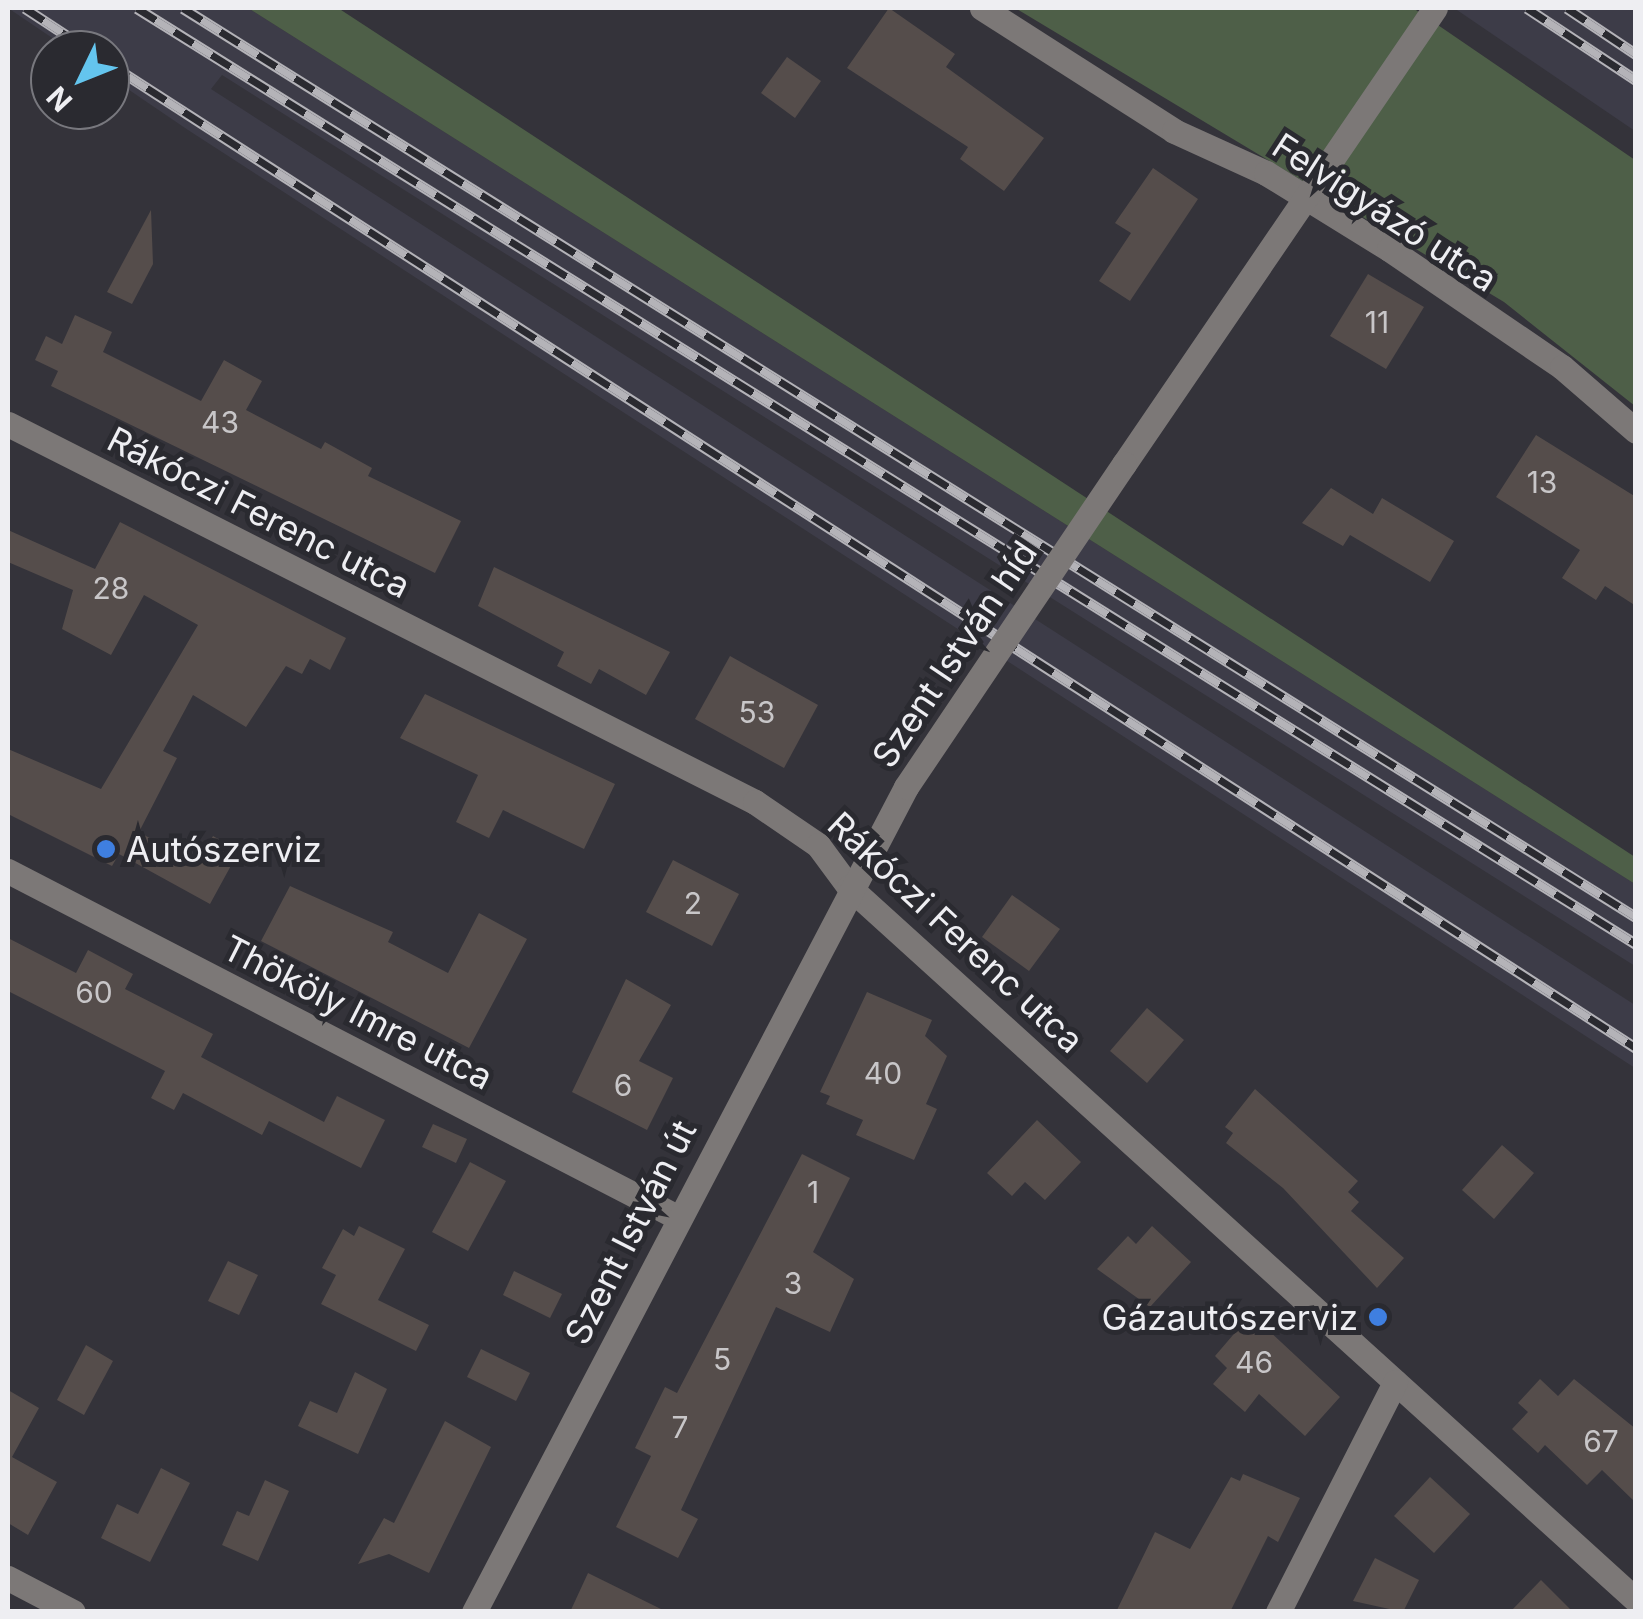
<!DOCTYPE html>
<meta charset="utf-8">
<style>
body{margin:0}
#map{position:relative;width:1643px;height:1619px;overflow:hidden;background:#34333a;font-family:Inter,sans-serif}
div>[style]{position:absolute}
.built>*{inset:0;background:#3d3c48}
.green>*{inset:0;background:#4e5f48}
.building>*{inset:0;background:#554d4b}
.minor>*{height:25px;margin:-12.5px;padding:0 12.5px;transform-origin:12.5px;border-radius:12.5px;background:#7c7877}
.rail>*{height:11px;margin-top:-5.5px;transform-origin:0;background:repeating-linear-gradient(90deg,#2a2a30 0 22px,#b4b3b8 0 44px);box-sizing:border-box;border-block:2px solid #b4b3b8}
.minor-bridge>*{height:25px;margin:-12.5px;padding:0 12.5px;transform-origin:12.5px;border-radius:12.5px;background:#7c7877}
.dots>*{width:28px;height:28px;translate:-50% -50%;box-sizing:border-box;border:5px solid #2a2a30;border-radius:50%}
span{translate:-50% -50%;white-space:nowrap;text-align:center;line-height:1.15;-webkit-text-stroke:10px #2a2a30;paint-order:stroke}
.number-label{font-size:30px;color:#c8c6c8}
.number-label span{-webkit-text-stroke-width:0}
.street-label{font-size:35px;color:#eeeef2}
.poi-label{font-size:35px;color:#eeeef2}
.left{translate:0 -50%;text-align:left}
.right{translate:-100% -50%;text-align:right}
.frame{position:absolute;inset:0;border:10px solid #eeeef2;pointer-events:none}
.north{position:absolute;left:30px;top:30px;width:100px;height:100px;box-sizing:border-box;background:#2a2a30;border:2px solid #78787e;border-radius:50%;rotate:227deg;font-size:28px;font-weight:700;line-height:40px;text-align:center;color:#eeeef2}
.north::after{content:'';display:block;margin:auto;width:35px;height:45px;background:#64c5ee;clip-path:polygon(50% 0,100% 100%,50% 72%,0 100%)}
</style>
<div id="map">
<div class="built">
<div style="clip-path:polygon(8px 8px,248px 8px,1635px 884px,1635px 966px,222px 75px,211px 89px,1635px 1005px,1635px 1068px,188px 130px,110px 77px,110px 50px,70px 50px)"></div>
<div style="clip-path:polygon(1454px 8px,1635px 8px,1635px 131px)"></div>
</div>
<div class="green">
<div style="clip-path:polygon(248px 8px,338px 8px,1635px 857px,1635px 884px)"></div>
<div style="clip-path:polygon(1015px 8px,1413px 8px,1635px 160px,1635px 406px,1504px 302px)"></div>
</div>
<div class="building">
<div style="clip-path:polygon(889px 8px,955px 54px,946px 67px,1044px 138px,1004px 191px,960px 159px,968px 147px,847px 68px)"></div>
<div style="clip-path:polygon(787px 57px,821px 81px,795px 118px,761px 93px)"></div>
<div style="clip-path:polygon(1153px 168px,1198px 199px,1130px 301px,1099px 281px,1131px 233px,1115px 223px)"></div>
<div style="clip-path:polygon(151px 210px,153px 264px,132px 304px,107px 292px)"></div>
<div style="clip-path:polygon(1368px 274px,1424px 307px,1386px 369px,1330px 336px)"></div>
<div style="clip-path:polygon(75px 315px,112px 332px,103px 352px,201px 401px,224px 360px,262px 381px,246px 410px,321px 449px,325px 442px,372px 468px,368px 476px,461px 521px,435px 573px,51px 386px,58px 371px,35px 360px,46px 336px,62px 344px)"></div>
<div style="clip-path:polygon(1536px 435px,1636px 497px,1636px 606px,1605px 586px,1596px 600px,1562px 578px,1580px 550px,1496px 497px)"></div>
<div style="clip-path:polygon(1331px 488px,1373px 514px,1382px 498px,1454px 541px,1430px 582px,1350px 535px,1343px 546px,1302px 523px)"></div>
<div style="clip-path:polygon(120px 522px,346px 638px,330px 670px,310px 659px,302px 674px,286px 666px,246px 727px,193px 695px,163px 751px,177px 758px,139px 832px,197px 865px,213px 836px,239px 851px,210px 904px,119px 854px,112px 866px,8px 814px,8px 749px,101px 789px,198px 625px,144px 595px,111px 655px,62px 629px,73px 590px,8px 562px,8px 530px,95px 569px)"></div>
<div style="clip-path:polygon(494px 567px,670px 652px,646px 695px,599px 669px,591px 684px,557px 666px,564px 652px,478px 606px)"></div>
<div style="clip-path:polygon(730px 656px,818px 705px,784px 768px,695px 719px)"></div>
<div style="clip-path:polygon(425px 694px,615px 784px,584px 849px,503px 810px,489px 838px,456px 822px,478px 775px,400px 738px)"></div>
<div style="clip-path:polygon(673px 860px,739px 894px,712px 946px,646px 912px)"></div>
<div style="clip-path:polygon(290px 886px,393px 932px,388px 942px,448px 973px,479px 913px,527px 939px,469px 1048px,261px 941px)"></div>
<div style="clip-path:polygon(1012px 895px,1060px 929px,1029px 971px,982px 937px)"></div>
<div style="clip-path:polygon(8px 938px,76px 973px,88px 950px,133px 974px,125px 989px,213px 1034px,201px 1057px,324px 1122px,337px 1096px,385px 1120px,361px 1168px,269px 1121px,262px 1135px,183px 1093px,174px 1110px,151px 1098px,165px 1071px,8px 991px)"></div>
<div style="clip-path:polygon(626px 979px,671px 1005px,639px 1061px,673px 1078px,647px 1130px,572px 1092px)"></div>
<div style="clip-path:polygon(867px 992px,932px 1020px,925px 1036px,947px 1056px,926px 1104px,937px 1109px,914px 1160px,856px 1135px,863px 1120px,826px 1104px,830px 1096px,820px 1092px)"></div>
<div style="clip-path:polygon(1147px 1008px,1184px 1040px,1147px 1083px,1110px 1051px)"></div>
<div style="clip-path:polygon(1255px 1089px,1358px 1181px,1348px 1192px,1359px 1202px,1351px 1211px,1404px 1258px,1377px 1288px,1283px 1188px,1226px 1143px,1233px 1133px,1225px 1127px)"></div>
<div style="clip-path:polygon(1037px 1120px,1081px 1162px,1045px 1200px,1025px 1182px,1012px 1196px,987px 1173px)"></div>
<div style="clip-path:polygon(433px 1124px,467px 1139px,456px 1163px,422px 1147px)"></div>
<div style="clip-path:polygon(1502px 1145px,1534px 1173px,1494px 1219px,1462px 1190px)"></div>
<div style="clip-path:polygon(802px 1154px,850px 1178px,813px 1252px,854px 1279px,830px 1332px,776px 1307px,681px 1510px,698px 1519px,678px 1558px,616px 1527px,651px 1456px,635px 1448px,665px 1387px,677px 1393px)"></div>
<div style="clip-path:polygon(470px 1162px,506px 1181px,468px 1251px,432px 1232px)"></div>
<div style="clip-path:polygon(359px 1226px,405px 1249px,378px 1300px,429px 1325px,416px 1351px,321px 1304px,336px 1275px,322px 1268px,343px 1229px,354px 1236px)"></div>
<div style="clip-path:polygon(1152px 1226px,1191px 1262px,1150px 1307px,1097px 1269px,1128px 1236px,1136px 1244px)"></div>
<div style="clip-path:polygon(228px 1261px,258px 1275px,239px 1315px,208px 1301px)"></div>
<div style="clip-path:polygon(514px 1271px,562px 1294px,550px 1318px,503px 1295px)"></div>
<div style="clip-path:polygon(1251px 1314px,1340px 1397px,1305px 1436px,1259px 1394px,1245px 1412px,1213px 1384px,1227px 1368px,1215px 1356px)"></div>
<div style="clip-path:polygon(86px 1345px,113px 1361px,84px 1415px,57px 1400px)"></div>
<div style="clip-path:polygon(481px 1349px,530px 1373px,516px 1401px,467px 1377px)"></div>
<div style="clip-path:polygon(355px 1372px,387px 1389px,358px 1454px,298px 1426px,310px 1401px,337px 1413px)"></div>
<div style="clip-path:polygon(1540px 1379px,1558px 1396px,1574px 1379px,1636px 1429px,1636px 1503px,1602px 1470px,1587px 1485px,1545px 1445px,1538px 1453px,1512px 1429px,1528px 1412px,1518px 1403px)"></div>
<div style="clip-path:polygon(8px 1390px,39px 1408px,12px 1457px,57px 1482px,28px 1535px,8px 1523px)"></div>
<div style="clip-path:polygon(445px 1421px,491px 1447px,429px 1573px,389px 1554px,358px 1564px,384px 1518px,394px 1523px)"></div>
<div style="clip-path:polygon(161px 1468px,190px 1483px,150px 1562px,101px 1538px,117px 1504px,138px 1514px)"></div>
<div style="clip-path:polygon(1243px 1474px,1300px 1498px,1278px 1542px,1268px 1536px,1230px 1612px,1116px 1612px,1155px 1532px,1190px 1549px,1231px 1477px,1240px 1481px)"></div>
<div style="clip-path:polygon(1430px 1477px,1470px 1514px,1434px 1553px,1394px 1516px)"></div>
<div style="clip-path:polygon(265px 1480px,289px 1491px,258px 1561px,222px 1545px,237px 1511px,249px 1516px)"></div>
<div style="clip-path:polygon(1375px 1558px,1419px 1580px,1403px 1612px,1353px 1601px)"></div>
<div style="clip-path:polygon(588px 1573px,667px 1612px,570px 1612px)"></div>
<div style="clip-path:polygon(1541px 1580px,1573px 1612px,1510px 1612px)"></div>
</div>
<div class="minor">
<div style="left:982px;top:8px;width:228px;rotate:32.6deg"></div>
<div style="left:1174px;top:131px;width:101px;rotate:24.5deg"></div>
<div style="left:1266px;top:173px;width:145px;rotate:31.7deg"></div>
<div style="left:1389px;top:249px;width:209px;rotate:34.3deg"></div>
<div style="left:1562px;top:367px;width:98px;rotate:40.9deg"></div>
<div style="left:8px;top:424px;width:837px;rotate:26.84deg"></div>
<div style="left:755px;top:802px;width:76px;rotate:34.3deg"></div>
<div style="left:818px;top:845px;width:52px;rotate:53.6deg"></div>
<div style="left:849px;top:887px;width:1062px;rotate:42.18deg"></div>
<div style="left:1124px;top:464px;width:552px;rotate:-55.71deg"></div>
<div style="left:8px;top:871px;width:753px;rotate:27.35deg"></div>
<div style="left:8px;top:1578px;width:73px;rotate:27.6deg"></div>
<div style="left:474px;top:1612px;width:931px;rotate:-62.36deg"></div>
<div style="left:1278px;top:1612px;width:258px;rotate:-63deg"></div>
</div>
<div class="rail">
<div style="left:25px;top:8px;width:77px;rotate:33.3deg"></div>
<div style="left:137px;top:8px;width:1767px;rotate:31.98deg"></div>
<div style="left:183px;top:8px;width:1714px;rotate:32.03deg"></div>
<div style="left:1527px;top:8px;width:131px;rotate:33.4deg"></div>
<div style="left:1567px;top:8px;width:83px;rotate:33.7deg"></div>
<div style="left:110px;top:64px;width:1816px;rotate:32.81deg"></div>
</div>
<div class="minor-bridge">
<div style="left:906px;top:787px;width:390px;rotate:-56deg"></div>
</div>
<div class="dots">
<div style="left:106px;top:849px;background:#3f7fe0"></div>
<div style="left:1378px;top:1317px;background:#3f7fe0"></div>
</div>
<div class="number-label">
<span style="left:1377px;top:322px">11</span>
<span style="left:220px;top:422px">43</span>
<span style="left:1542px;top:482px">13</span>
<span style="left:111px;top:588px">28</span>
<span style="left:757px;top:712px">53</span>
<span style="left:693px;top:903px">2</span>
<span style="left:94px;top:992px">60</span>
<span style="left:883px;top:1073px">40</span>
<span style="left:623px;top:1085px">6</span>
<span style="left:813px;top:1192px">1</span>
<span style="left:793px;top:1283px">3</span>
<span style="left:722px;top:1359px">5</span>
<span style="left:1254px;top:1362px">46</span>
<span style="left:680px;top:1427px">7</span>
<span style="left:1601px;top:1441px">67</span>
</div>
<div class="street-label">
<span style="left:1385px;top:212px;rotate:33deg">Felvigyázó utca</span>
<span style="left:259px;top:512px;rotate:27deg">Rákóczi Ferenc utca</span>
<span style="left:954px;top:654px;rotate:-56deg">Szent István híd</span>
<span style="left:956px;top:932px;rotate:43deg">Rákóczi Ferenc utca</span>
<span style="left:358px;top:1012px;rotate:27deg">Thököly Imre utca</span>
<span style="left:630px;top:1232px;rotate:-63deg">Szent István út</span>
</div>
<div class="poi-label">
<span class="left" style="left:126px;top:849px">Autószerviz</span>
<span class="right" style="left:1358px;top:1317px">Gázautószerviz</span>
</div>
<div class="frame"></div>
<div class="north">N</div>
</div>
